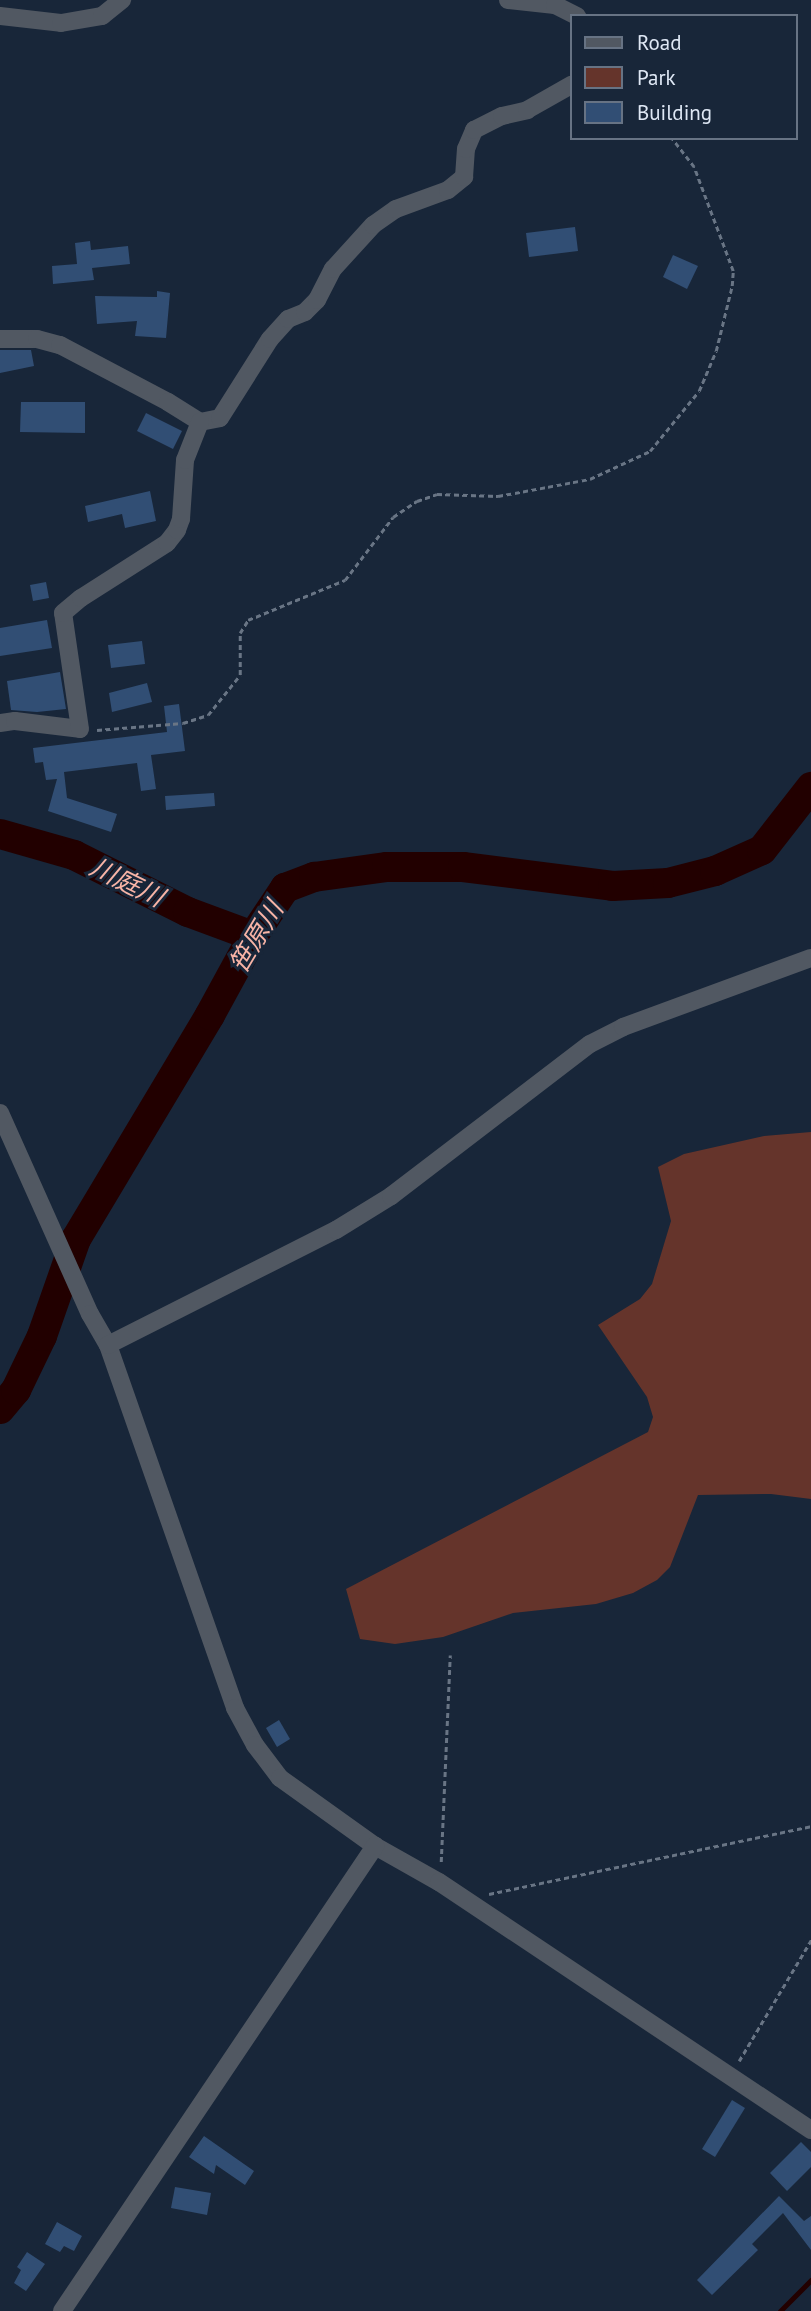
<!DOCTYPE html>
<meta charset="utf-8">
<style>
body{margin:0}
#map{position:relative;width:811px;height:2311px;overflow:hidden;background:#182639;font-family:"PT Sans","Noto Sans JP",sans-serif}
div>[style]{position:absolute}
.green>*{inset:0;background:#65342b}
.stream>*{height:5px;margin:-2.5px;padding:0 2.5px;transform-origin:2.5px;border-radius:2.5px;background:#200}
.river>*{height:30px;margin:-15px;padding:0 15px;transform-origin:15px;border-radius:15px;background:#200}
.building>*{inset:0;background:#314e74}
.path>*{height:2.5px;margin-top:-1.25px;transform-origin:0;background:repeating-linear-gradient(90deg,#697585 0 5px,transparent 0 8.5px)}
.minor>*{height:18px;margin:-9px;padding:0 9px;transform-origin:9px;border-radius:9px;background:#515862}
span{translate:-50% -50%;white-space:nowrap;text-align:center;line-height:1.15;-webkit-text-stroke:6px #182639;paint-order:stroke}
.water-label{font-size:26px;color:#f8b4a6;font-style:italic}
.legend{position:absolute;left:570px;top:14px;width:228px;height:126px;box-sizing:border-box;background:#182639;border:2px solid #677384;margin:0;padding:9px 12px;list-style:none;font-size:21px;color:#dee7f4}
.legend li{display:flex;align-items:center;gap:14px;height:35px}
.legend b{width:35px;border:2px solid #677384}
</style>
<div id="map">
<div class="green">
<div style="clip-path:polygon(811px 1132px,811px 1499px,771px 1494px,698px 1495px,670px 1567px,657px 1580px,633px 1593px,596px 1604px,513px 1613px,443px 1637px,395px 1644px,360px 1639px,346px 1589px,648px 1432px,653px 1417px,647px 1397px,598px 1325px,640px 1299px,652px 1284px,671px 1221px,658px 1167px,684px 1154px,764px 1136px)"></div>
</div>
<div class="stream">
<div style="left:780px;top:2311px;width:44px;rotate:-45deg"></div>
</div>
<div class="river">
<div style="left:0;top:834px;width:77px;rotate:15.8deg"></div>
<div style="left:74px;top:855px;width:127px;rotate:26.6deg"></div>
<div style="left:188px;top:912px;width:69px;rotate:20.3deg"></div>
<div style="left:0;top:1409px;width:25px;rotate:-50deg"></div>
<div style="left:16px;top:1390px;width:60px;rotate:-64.3deg"></div>
<div style="left:42px;top:1336px;width:103px;rotate:-70.7deg"></div>
<div style="left:76px;top:1239px;width:261px;rotate:-59.1deg"></div>
<div style="left:210px;top:1015px;width:90px;rotate:-61.4deg"></div>
<div style="left:253px;top:936px;width:58px;rotate:-56.3deg"></div>
<div style="left:285px;top:888px;width:31px;rotate:-21deg"></div>
<div style="left:314px;top:877px;width:74px;rotate:-7.8deg"></div>
<div style="left:387px;top:867px;width:76px"></div>
<div style="left:463px;top:867px;width:151px;rotate:7.2deg"></div>
<div style="left:613px;top:886px;width:55px;rotate:-3.1deg"></div>
<div style="left:668px;top:883px;width:49px;rotate:-14.3deg"></div>
<div style="left:715px;top:871px;width:51px;rotate:-24.1deg"></div>
<div style="left:762px;top:850px;width:80px;rotate:-52.1deg"></div>
</div>
<div class="building">
<div style="clip-path:polygon(575px 227px,578px 251px,529px 257px,526px 233px)"></div>
<div style="clip-path:polygon(90px 241px,91px 250px,128px 246px,130px 264px,92px 268px,94px 280px,53px 284px,52px 266px,77px 264px,75px 243px)"></div>
<div style="clip-path:polygon(673px 255px,698px 266px,687px 289px,663px 277px)"></div>
<div style="clip-path:polygon(157px 291px,170px 293px,166px 338px,135px 336px,137px 321px,97px 324px,95px 296px,157px 297px)"></div>
<div style="clip-path:polygon(0 350px,31px 350px,34px 366px,0 373px)"></div>
<div style="clip-path:polygon(21px 402px,85px 402px,85px 433px,20px 432px)"></div>
<div style="clip-path:polygon(146px 413px,182px 431px,173px 449px,137px 431px)"></div>
<div style="clip-path:polygon(150px 491px,156px 521px,125px 528px,122px 514px,88px 522px,85px 506px)"></div>
<div style="clip-path:polygon(46px 582px,49px 598px,33px 601px,30px 585px)"></div>
<div style="clip-path:polygon(47px 620px,52px 648px,0 656px,0 628px)"></div>
<div style="clip-path:polygon(142px 641px,145px 664px,111px 668px,108px 645px)"></div>
<div style="clip-path:polygon(60px 672px,66px 709px,37px 712px,11px 710px,7px 681px)"></div>
<div style="clip-path:polygon(147px 683px,152px 702px,112px 712px,109px 693px)"></div>
<div style="clip-path:polygon(179px 704px,185px 751px,151px 755px,156px 789px,141px 791px,137px 763px,64px 772px,67px 798px,117px 814px,111px 832px,48px 811px,57px 779px,46px 780px,43px 762px,35px 763px,33px 748px,167px 732px,164px 706px)"></div>
<div style="clip-path:polygon(214px 793px,215px 806px,166px 810px,165px 796px)"></div>
<div style="clip-path:polygon(279px 1720px,290px 1739px,277px 1747px,266px 1728px)"></div>
<div style="clip-path:polygon(732px 2100px,745px 2108px,715px 2157px,702px 2149px)"></div>
<div style="clip-path:polygon(204px 2136px,254px 2171px,245px 2185px,216px 2165px,214px 2174px,189px 2157px)"></div>
<div style="clip-path:polygon(801px 2142px,811px 2152px,811px 2167px,787px 2191px,770px 2173px)"></div>
<div style="clip-path:polygon(175px 2187px,211px 2193px,207px 2215px,171px 2208px)"></div>
<div style="clip-path:polygon(779px 2196px,804px 2221px,811px 2216px,811px 2250px,783px 2213px,752px 2244px,758px 2250px,712px 2295px,697px 2280px)"></div>
<div style="clip-path:polygon(57px 2222px,82px 2236px,74px 2251px,64px 2246px,60px 2252px,45px 2244px)"></div>
<div style="clip-path:polygon(27px 2252px,45px 2264px,26px 2291px,14px 2283px,21px 2270px,17px 2267px)"></div>
</div>
<div class="path">
<div style="left:97px;top:730px;width:86px;rotate:-4.7deg"></div>
<div style="left:183px;top:723px;width:26px;rotate:-18deg"></div>
<div style="left:208px;top:715px;width:51px;rotate:-51.3deg"></div>
<div style="left:240px;top:675px;width:42px;rotate:-90deg"></div>
<div style="left:240px;top:633px;width:15px;rotate:-58deg"></div>
<div style="left:248px;top:620px;width:105px;rotate:-22.4deg"></div>
<div style="left:345px;top:580px;width:79px;rotate:-52.7deg"></div>
<div style="left:393px;top:517px;width:29px;rotate:-34deg"></div>
<div style="left:417px;top:501px;width:21px;rotate:-19deg"></div>
<div style="left:437px;top:494px;width:61px;rotate:1.9deg"></div>
<div style="left:498px;top:496px;width:94px;rotate:-10.5deg"></div>
<div style="left:590px;top:479px;width:66px;rotate:-25deg"></div>
<div style="left:650px;top:451px;width:77px;rotate:-50.8deg"></div>
<div style="left:699px;top:391px;width:43px;rotate:-67deg"></div>
<div style="left:716px;top:351px;width:67px;rotate:-76.2deg"></div>
<div style="left:732px;top:286px;width:15px;rotate:-86deg"></div>
<div style="left:733px;top:271px;width:111px;rotate:-110.6deg"></div>
<div style="left:694px;top:167px;width:37px;rotate:-128deg"></div>
<div style="left:441px;top:1862px;width:207px;rotate:-87.5deg"></div>
<div style="left:489px;top:1894px;width:329px;rotate:-11.9deg"></div>
<div style="left:739px;top:2061px;width:141px;rotate:-59.2deg"></div>
</div>
<div class="minor">
<div style="left:508px;top:0;width:47px;rotate:6.1deg"></div>
<div style="left:555px;top:5px;width:25px;rotate:27deg"></div>
<div style="left:0;top:16px;width:61px;rotate:6.5deg"></div>
<div style="left:61px;top:23px;width:42px;rotate:-9.7deg"></div>
<div style="left:102px;top:16px;width:26px;rotate:-39deg"></div>
<div style="left:0;top:339px;width:37px"></div>
<div style="left:37px;top:339px;width:24px;rotate:15deg"></div>
<div style="left:60px;top:345px;width:122px;rotate:27.8deg"></div>
<div style="left:168px;top:402px;width:38px;rotate:32deg"></div>
<div style="left:200px;top:422px;width:20px;rotate:-11deg"></div>
<div style="left:220px;top:418px;width:93px;rotate:-57.7deg"></div>
<div style="left:270px;top:339px;width:27px;rotate:-48deg"></div>
<div style="left:288px;top:319px;width:18px;rotate:-22deg"></div>
<div style="left:305px;top:312px;width:17px;rotate:-45deg"></div>
<div style="left:317px;top:300px;width:35px;rotate:-63deg"></div>
<div style="left:333px;top:269px;width:59px;rotate:-47.7deg"></div>
<div style="left:373px;top:225px;width:28px;rotate:-35deg"></div>
<div style="left:396px;top:209px;width:55px;rotate:-20.1deg"></div>
<div style="left:448px;top:190px;width:21px;rotate:-39deg"></div>
<div style="left:464px;top:177px;width:28px;rotate:-86deg"></div>
<div style="left:466px;top:149px;width:21px;rotate:-67deg"></div>
<div style="left:474px;top:130px;width:31px;rotate:-27deg"></div>
<div style="left:502px;top:116px;width:26px;rotate:-13deg"></div>
<div style="left:527px;top:110px;width:51px;rotate:-29.6deg"></div>
<div style="left:0;top:723px;width:15px;rotate:-8deg"></div>
<div style="left:15px;top:721px;width:65px;rotate:7deg"></div>
<div style="left:80px;top:729px;width:117px;rotate:-98.3deg"></div>
<div style="left:63px;top:613px;width:23px;rotate:-40deg"></div>
<div style="left:81px;top:598px;width:102px;rotate:-32.6deg"></div>
<div style="left:167px;top:543px;width:16px;rotate:-52deg"></div>
<div style="left:177px;top:530px;width:12px;rotate:-70deg"></div>
<div style="left:181px;top:519px;width:59px;rotate:-86.1deg"></div>
<div style="left:185px;top:460px;width:41px;rotate:-68.5deg"></div>
<div style="left:0;top:1113px;width:220px;rotate:65.9deg"></div>
<div style="left:90px;top:1314px;width:36px;rotate:60deg"></div>
<div style="left:108px;top:1345px;width:385px;rotate:70.7deg"></div>
<div style="left:235px;top:1708px;width:42px;rotate:61.6deg"></div>
<div style="left:255px;top:1745px;width:41px;rotate:52.9deg"></div>
<div style="left:280px;top:1778px;width:117px;rotate:35.6deg"></div>
<div style="left:375px;top:1846px;width:73px;rotate:29.4deg"></div>
<div style="left:439px;top:1882px;width:447px;rotate:33.7deg"></div>
<div style="left:108px;top:1345px;width:255px;rotate:-26.8deg"></div>
<div style="left:336px;top:1230px;width:65px;rotate:-31.7deg"></div>
<div style="left:391px;top:1196px;width:250px;rotate:-37.4deg"></div>
<div style="left:590px;top:1044px;width:37px;rotate:-27deg"></div>
<div style="left:623px;top:1027px;width:200px;rotate:-20.2deg"></div>
<div style="left:62px;top:2311px;width:561px;rotate:-56.05deg"></div>
</div>
<div class="water-label">
<span style="left:127px;top:882px;rotate:26deg">川庭川</span>
<span style="left:256px;top:937px;rotate:-59deg">笹原川</span>
</div>
<ul class="legend">
<li><b style="height:9px;background:#515862"></b>Road</li>
<li><b style="height:19px;background:#65342b"></b>Park</li>
<li><b style="height:19px;background:#314e74"></b>Building</li>
</ul>
</div>
